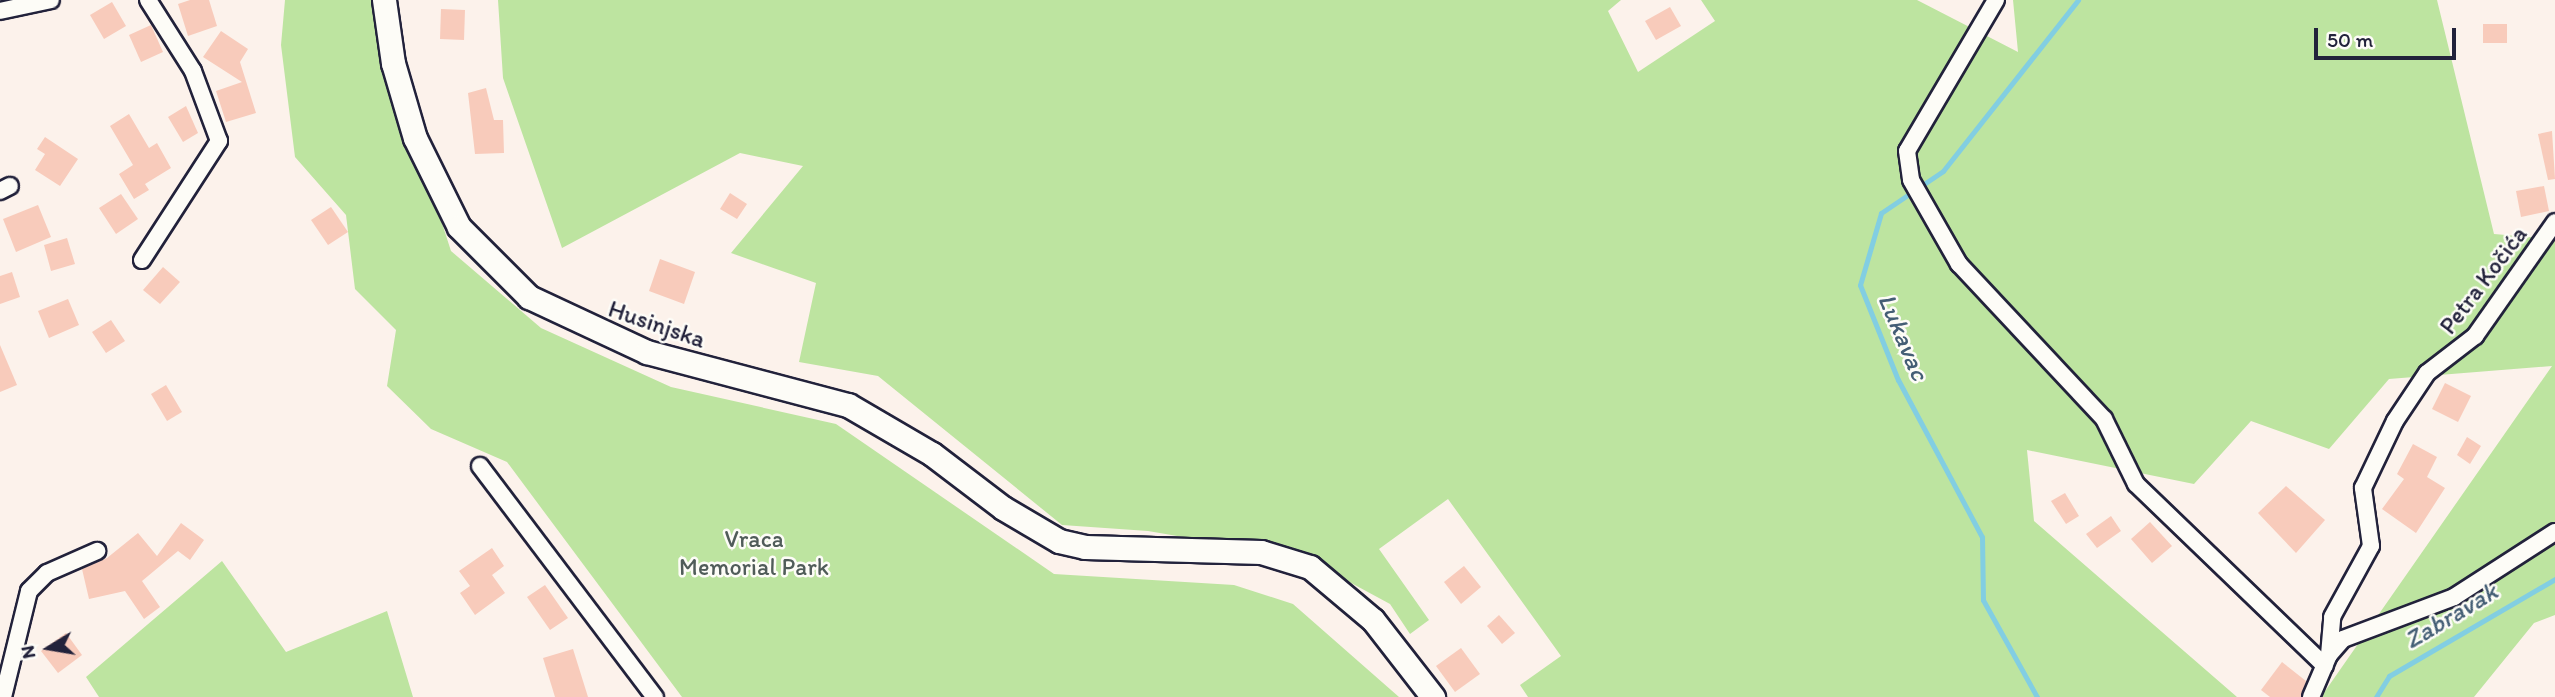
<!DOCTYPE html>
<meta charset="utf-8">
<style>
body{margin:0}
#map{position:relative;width:2555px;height:697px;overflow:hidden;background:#fcf2eb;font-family:Itim,sans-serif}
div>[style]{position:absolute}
.green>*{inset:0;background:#bde4a0}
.stream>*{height:5px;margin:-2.5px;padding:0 2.5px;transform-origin:2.5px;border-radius:2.5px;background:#82cee2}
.building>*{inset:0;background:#f8cbbb}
.roads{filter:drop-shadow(2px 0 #22223b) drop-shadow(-2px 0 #22223b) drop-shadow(0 2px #22223b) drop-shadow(0 -2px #22223b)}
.street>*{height:16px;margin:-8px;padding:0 8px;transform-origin:8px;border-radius:8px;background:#fdfcf7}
.secondary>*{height:23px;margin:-11.5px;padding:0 11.5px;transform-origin:11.5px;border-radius:11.5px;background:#fdfcf7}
span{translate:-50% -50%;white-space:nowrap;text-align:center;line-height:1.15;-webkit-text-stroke:5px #fdfcf7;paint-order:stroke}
.street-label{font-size:24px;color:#22223b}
.park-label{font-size:24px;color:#505c59}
.water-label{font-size:26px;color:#445e75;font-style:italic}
.north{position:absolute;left:14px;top:613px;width:70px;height:70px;-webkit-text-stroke:5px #fdfcf7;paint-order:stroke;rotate:259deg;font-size:19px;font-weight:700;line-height:28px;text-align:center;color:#22223b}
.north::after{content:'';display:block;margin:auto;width:24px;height:32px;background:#22223b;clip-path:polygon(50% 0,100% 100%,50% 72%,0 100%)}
.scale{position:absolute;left:2314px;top:28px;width:142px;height:32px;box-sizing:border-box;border:4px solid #22223b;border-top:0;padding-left:9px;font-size:21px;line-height:24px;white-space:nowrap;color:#22223b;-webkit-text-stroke:5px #fdfcf7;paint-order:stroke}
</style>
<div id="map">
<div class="green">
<div style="clip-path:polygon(285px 0,375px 0,375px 17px,451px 251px,541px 328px,671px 387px,836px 424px,1054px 574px,1234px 585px,1293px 604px,1399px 697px,682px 697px,507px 462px,431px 429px,387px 386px,396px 330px,355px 289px,346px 215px,295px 157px,281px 45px)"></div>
<div style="clip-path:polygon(498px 0,1621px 0,1608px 11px,1638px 72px,1715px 21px,1701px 0,1917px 0,2018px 52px,2013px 0,2437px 0,2494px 234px,2555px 239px,2555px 615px,2534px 623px,2474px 697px,2321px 697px,2552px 366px,2389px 379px,2329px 449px,2251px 421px,2194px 484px,2027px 450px,2034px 521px,2237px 697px,1528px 697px,1520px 685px,1561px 656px,1448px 499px,1379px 549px,1429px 620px,1410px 634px,1390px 604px,1305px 558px,1148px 531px,1062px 525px,878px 376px,799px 362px,816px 283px,731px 253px,803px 166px,740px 153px,562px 248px,503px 78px)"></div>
<div style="clip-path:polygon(222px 561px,286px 652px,387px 611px,413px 697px,99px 697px,86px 677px)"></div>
</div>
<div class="stream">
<div style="left:2037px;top:697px;width:111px;rotate:-119.1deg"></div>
<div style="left:1983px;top:600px;width:63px;rotate:-90.9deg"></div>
<div style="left:1982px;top:537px;width:178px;rotate:-118.1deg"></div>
<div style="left:1898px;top:380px;width:102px;rotate:-111.8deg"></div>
<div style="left:1860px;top:285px;width:75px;rotate:-73.7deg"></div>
<div style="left:1881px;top:213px;width:75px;rotate:-34.1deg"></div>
<div style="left:1943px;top:171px;width:218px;rotate:-51.7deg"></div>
<div style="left:2376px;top:697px;width:25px;rotate:-58deg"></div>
<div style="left:2389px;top:676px;width:192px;rotate:-30.3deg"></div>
</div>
<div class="building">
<div style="clip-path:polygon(190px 0,209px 0,217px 26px,188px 36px,178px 4px)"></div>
<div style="clip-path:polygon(112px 2px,126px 26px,104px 39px,90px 15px)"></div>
<div style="clip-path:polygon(1670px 7px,1681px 26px,1656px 40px,1645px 21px)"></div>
<div style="clip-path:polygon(441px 9px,465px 10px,464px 40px,440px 39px)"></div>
<div style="clip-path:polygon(2483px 24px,2507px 24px,2507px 43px,2483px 43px)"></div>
<div style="clip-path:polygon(151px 25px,163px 52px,141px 62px,129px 35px)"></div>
<div style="clip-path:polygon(221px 31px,248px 49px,240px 62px,256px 113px,226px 122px,216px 91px,242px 82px,203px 57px)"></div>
<div style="clip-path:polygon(486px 88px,494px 120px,503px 120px,504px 153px,475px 154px,468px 93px)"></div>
<div style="clip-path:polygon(186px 106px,198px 133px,183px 142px,168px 117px)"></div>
<div style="clip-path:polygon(129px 114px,149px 148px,157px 143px,171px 168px,145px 184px,149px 190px,134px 199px,119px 174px,133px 165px,110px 126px)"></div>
<div style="clip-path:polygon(2552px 131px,2555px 179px,2548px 180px,2538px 134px)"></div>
<div style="clip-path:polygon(45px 137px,78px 159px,60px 186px,35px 170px,45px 154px,37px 149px)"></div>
<div style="clip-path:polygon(2544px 186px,2549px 211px,2521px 217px,2516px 191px)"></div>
<div style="clip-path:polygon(730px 193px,747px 204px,737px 219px,720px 209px)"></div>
<div style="clip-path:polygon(121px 194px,138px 219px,116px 234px,99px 208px)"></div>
<div style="clip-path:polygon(38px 205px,51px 237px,16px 252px,3px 219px)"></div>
<div style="clip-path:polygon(331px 207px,348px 232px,328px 245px,311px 220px)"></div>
<div style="clip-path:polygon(67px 238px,75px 264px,51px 271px,44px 245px)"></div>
<div style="clip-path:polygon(660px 259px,695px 272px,684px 304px,649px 291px)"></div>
<div style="clip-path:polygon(163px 267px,180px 282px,160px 304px,143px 290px)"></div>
<div style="clip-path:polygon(12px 272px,20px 297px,0 304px,0 276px)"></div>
<div style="clip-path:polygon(68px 299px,79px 325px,49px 338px,38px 311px)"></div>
<div style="clip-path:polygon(111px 320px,125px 341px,106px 353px,92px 332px)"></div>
<div style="clip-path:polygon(0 345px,17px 385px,0 392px)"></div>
<div style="clip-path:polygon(2445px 383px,2471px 396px,2458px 422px,2432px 409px)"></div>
<div style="clip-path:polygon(166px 385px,182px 412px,167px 421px,151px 394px)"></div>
<div style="clip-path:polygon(2467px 437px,2481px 446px,2470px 464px,2457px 455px)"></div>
<div style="clip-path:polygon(2413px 444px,2437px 457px,2427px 477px,2445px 488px,2416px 533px,2382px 509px,2404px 479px,2397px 474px)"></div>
<div style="clip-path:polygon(2286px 486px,2325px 520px,2296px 553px,2258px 513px)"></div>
<div style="clip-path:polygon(2065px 493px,2079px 516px,2066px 524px,2051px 501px)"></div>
<div style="clip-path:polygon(2111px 516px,2121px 531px,2097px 548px,2086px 534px)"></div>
<div style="clip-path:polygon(2150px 522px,2172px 546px,2152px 563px,2131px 539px)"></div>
<div style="clip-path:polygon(181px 523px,204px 540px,190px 560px,178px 551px,142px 581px,160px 607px,144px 619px,125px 591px,89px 599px,82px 569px,107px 558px,138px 533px,157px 556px)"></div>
<div style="clip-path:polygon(492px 548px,504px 566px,492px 575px,505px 593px,475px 615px,460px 593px,470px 586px,459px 571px)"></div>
<div style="clip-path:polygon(1464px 566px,1481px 587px,1461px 604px,1444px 582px)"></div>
<div style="clip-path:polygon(545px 585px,568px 618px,550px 630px,527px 597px)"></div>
<div style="clip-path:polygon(1499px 615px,1515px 633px,1502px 644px,1487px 626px)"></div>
<div style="clip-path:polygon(66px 633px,82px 655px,58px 673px,41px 651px)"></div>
<div style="clip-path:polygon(1461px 648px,1480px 674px,1455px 692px,1436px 666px)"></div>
<div style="clip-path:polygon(573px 649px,588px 697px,555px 697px,543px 658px)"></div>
<div style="clip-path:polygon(2282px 662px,2306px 681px,2301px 697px,2270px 697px,2261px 690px)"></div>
</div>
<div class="roads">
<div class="street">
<div style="left:1996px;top:0;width:175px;rotate:120.5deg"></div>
<div style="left:1907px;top:151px;width:29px;rotate:82deg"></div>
<div style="left:1911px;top:180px;width:97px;rotate:60.3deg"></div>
<div style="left:1959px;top:264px;width:212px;rotate:46.9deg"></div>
<div style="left:2104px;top:419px;width:72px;rotate:63.8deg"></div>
<div style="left:2136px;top:484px;width:262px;rotate:43.9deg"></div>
<div style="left:0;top:11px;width:52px;rotate:-12.2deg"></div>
<div style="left:0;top:191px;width:11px;rotate:-27deg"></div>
<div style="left:142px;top:260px;width:142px;rotate:-57.1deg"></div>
<div style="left:219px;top:141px;width:75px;rotate:-110.4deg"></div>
<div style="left:193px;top:71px;width:84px;rotate:-122.4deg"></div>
<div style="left:480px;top:466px;width:290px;rotate:52.9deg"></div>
<div style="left:2329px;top:655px;width:21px;rotate:-49deg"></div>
<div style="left:2343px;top:639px;width:119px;rotate:-20.7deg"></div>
<div style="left:2454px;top:597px;width:120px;rotate:-32.8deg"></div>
<div style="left:3px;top:697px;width:109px;rotate:-76.2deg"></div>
<div style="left:29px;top:591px;width:25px;rotate:-45deg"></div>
<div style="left:47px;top:573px;width:55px;rotate:-23.7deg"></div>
<div style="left:2311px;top:697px;width:46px;rotate:-66.8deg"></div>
<div style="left:2329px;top:655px;width:38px;rotate:-85deg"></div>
<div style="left:2332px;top:617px;width:81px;rotate:-61.2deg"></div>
<div style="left:2371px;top:546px;width:59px;rotate:-97.9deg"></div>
<div style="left:2363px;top:488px;width:74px;rotate:-64.5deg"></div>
<div style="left:2395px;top:421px;width:58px;rotate:-56.3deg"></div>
<div style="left:2427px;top:373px;width:61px;rotate:-37.6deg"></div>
<div style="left:2475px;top:336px;width:139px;rotate:-54.9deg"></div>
</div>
<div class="secondary">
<div style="left:384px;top:0;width:64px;rotate:81.9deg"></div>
<div style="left:393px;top:63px;width:78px;rotate:73.7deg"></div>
<div style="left:415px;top:138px;width:99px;rotate:63.7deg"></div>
<div style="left:459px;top:227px;width:99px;rotate:45deg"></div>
<div style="left:529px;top:297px;width:130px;rotate:25deg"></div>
<div style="left:647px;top:352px;width:208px;rotate:14.8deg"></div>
<div style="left:848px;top:405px;width:97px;rotate:30.3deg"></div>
<div style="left:932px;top:454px;width:89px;rotate:37.3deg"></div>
<div style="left:1003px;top:508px;width:65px;rotate:30.5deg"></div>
<div style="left:1059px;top:541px;width:27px;rotate:13deg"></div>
<div style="left:1085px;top:547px;width:176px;rotate:1.6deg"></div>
<div style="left:1261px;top:552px;width:51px;rotate:17deg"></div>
<div style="left:1310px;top:567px;width:82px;rotate:40.1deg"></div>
<div style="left:1373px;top:620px;width:98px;rotate:52.1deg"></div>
</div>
</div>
<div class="street-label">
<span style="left:2483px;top:280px;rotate:-53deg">Petra Kočića</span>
<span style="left:657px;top:324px;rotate:19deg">Husinjska</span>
</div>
<div class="park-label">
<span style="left:754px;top:553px">Vraca<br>Memorial Park</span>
</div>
<div class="water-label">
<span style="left:1903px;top:337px;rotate:67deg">Lukavac</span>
<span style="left:2451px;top:616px;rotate:-31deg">Zabravak</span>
</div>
<div class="north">N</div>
<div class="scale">50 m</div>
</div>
